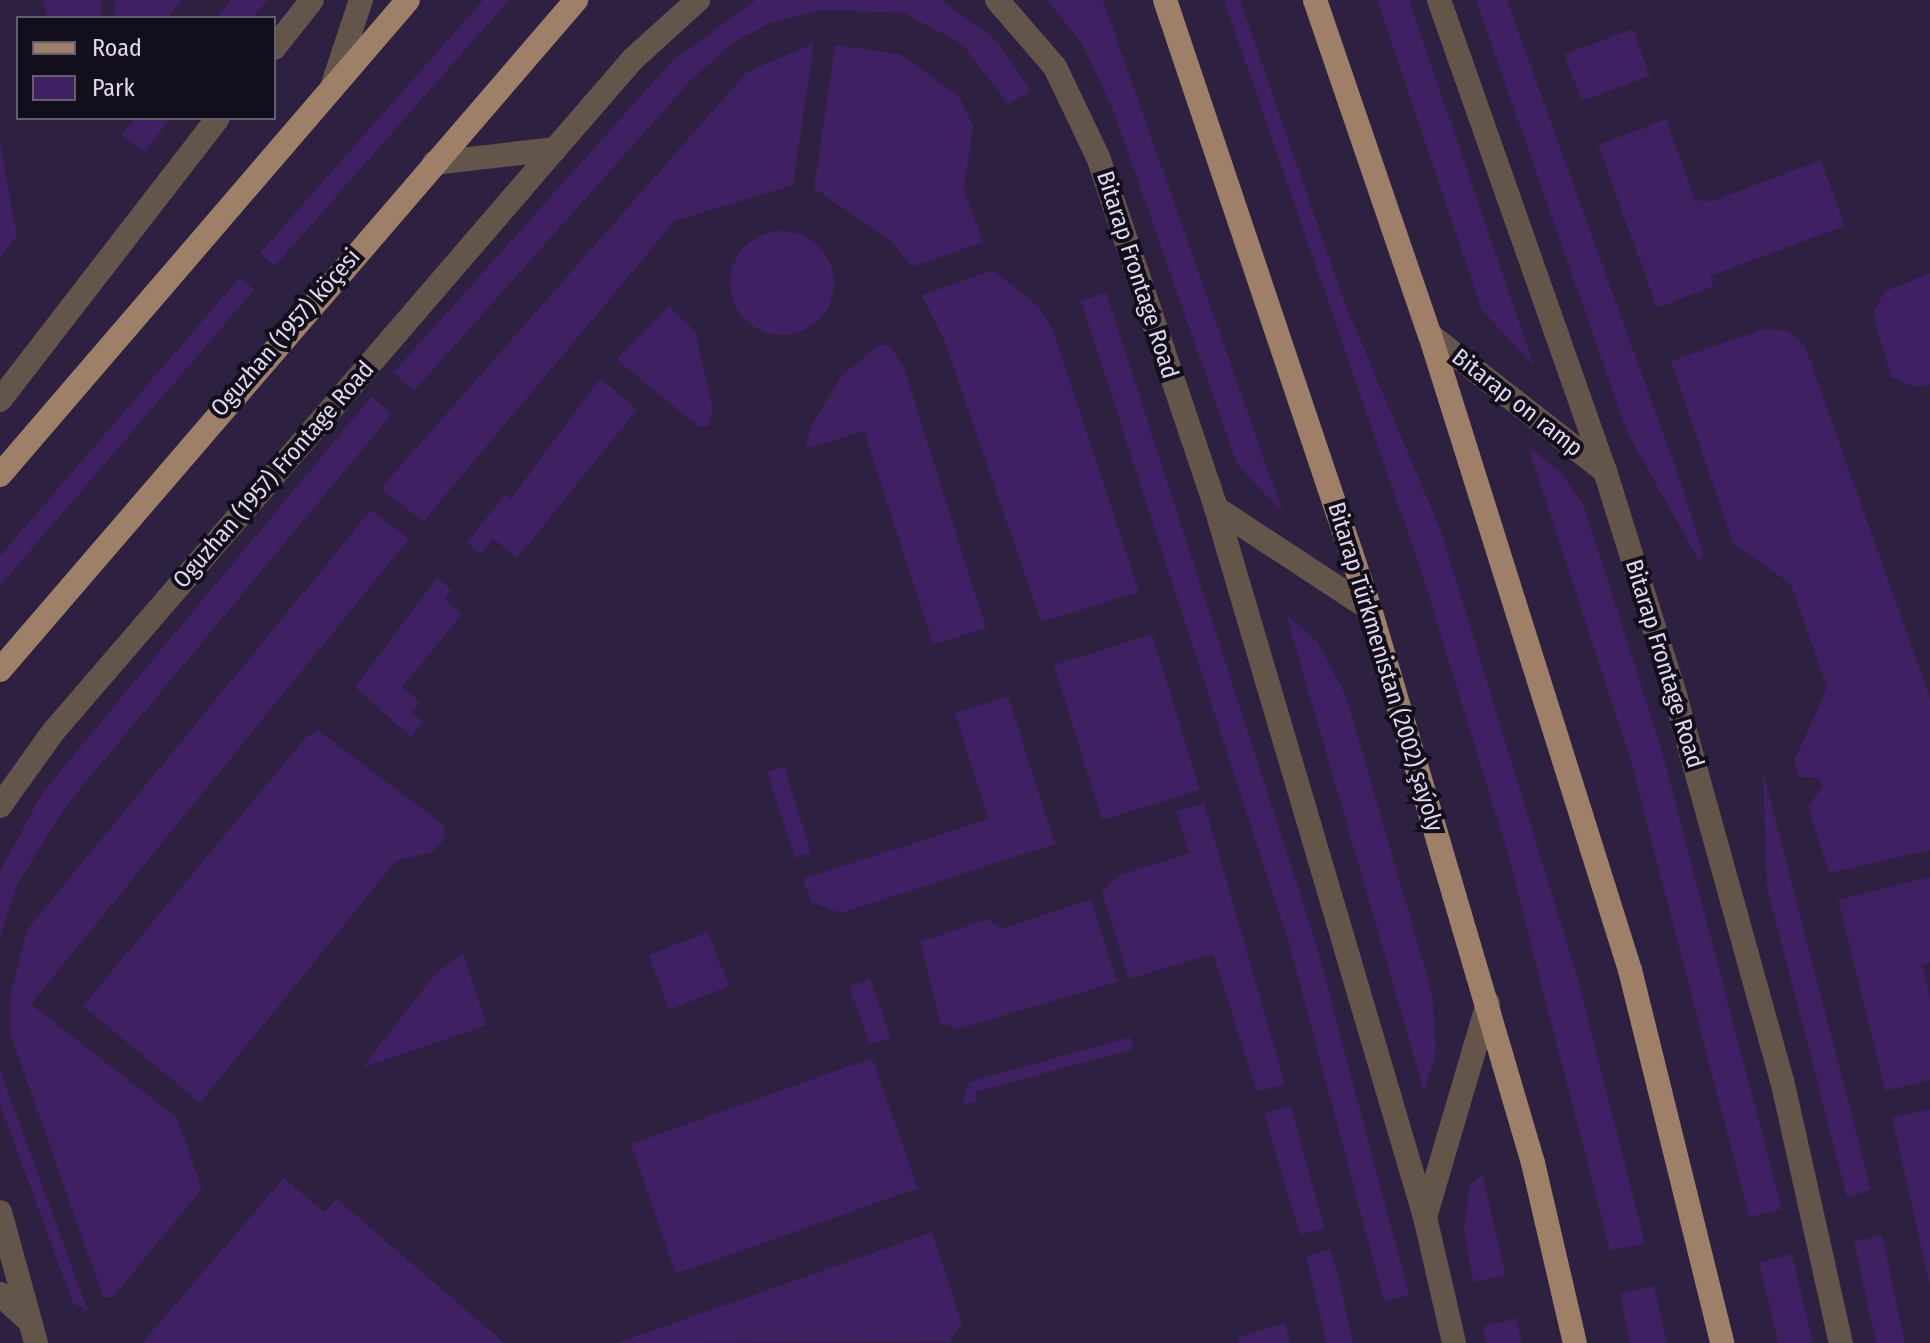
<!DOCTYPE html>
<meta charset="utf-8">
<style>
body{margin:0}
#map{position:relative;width:1930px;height:1343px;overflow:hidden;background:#2e2040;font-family:"Fira Sans Condensed",sans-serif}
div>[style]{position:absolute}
.green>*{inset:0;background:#3f2062}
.round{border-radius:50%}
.minor>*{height:24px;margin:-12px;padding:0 12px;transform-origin:12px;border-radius:12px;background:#635549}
.major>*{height:24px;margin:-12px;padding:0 12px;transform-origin:12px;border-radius:12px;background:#9d8067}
span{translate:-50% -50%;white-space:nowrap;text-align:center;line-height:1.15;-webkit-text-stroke:8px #130e1c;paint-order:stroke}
.street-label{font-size:24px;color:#dfd7ec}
.legend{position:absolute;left:16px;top:16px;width:260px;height:104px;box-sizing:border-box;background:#130e1c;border:2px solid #655e6f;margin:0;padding:10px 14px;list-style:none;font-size:24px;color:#dfd7ec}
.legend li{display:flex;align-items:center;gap:16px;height:40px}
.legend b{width:40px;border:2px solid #655e6f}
</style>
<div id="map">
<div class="green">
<div style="clip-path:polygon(43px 0,103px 0,101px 18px,48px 18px)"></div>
<div style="clip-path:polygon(115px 0,182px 0,167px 18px,113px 18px)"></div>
<div style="clip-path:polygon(231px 0,268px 0,252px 18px,216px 18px)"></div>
<div style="clip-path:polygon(483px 0,509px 0,275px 266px,260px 253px)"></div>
<div style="clip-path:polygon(756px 0,941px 0,996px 40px,1031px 91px,1008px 104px,962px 44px,904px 13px,822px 10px,770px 23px,734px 42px,692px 79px,414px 391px,393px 373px,672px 61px)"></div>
<div style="clip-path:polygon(1047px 0,1103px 0,1283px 513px,1237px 464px,1112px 107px,1082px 44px)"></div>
<div style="clip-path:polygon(1224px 0,1240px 0,1344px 301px,1441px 531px,1579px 983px,1645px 1243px,1610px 1251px,1507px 851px,1422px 574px)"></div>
<div style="clip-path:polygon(1377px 0,1409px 0,1534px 366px,1482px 310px)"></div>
<div style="clip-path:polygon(1476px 0,1507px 0,1676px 469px,1704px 555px,1699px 561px,1627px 432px)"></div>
<div style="clip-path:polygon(1633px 29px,1650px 76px,1582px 101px,1564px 54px)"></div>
<div style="clip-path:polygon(814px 43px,793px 185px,675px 221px,423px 522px,381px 488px,747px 72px)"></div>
<div style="clip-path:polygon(835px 45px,900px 54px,960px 97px,973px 126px,964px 189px,983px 242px,912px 267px,892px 242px,814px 188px)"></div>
<div style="clip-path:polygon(135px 118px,171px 118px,144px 152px,122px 135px)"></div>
<div style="clip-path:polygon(1666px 119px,1695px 200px,1713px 201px,1821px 160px,1845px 226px,1710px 276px,1714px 286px,1657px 308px,1598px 145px)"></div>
<div style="clip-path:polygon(0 144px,17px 235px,0 259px)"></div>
<div class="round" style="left:730px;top:231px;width:104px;height:104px"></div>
<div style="clip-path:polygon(993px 270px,1037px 305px,1053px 329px,1139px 592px,1041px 622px,944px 339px,922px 295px)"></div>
<div style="clip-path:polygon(1930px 273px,1930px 384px,1918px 388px,1891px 377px,1873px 314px,1884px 292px)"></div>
<div style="clip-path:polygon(240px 277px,254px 290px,0 586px,0 556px)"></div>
<div style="clip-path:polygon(1106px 292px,1315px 940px,1409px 1295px,1384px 1301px,1290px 947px,1081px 301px)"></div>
<div style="clip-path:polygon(669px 306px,695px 331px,713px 409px,709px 426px,699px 427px,616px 359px)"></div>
<div style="clip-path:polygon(1767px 328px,1789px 332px,1805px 346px,1930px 698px,1930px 850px,1829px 873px,1808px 807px,1823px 786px,1817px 778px,1799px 777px,1794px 761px,1827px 688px,1791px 584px,1733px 543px,1671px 361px)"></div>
<div style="clip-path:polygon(878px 345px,889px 346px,903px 365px,986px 628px,933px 645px,864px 431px,806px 449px,811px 426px,841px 377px)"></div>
<div style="clip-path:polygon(600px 378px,637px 410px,517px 558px,494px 539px,481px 554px,467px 542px,505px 495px,511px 499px)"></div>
<div style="clip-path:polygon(372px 396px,392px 414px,65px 807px,17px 885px,0 937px,0 871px,43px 792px)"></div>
<div style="clip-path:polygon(1528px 446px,1561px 473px,1584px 506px,1661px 748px,1782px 1209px,1749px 1217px,1630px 758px)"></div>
<div style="clip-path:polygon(371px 510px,409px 539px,31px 1004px,177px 1118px,199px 1180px,201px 1190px,113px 1297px,103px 1297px,10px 1033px,10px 998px,27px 930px)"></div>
<div style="clip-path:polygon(437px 578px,452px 590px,445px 599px,462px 614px,402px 687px,420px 702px,411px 712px,424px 722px,411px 737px,355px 687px)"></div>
<div style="clip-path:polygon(1286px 614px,1318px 642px,1347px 699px,1432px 993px,1436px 1053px,1424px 1091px)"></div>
<div style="clip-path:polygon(1152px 634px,1200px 790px,1102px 820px,1054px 665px)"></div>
<div style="clip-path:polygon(1008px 696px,1055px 844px,841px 913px,811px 902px,803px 879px,988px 819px,955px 713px)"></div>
<div style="clip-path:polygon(319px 731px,444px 825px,445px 838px,433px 852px,396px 861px,200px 1103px,83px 1006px,306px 737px)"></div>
<div style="clip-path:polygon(784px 766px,811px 853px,795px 858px,767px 772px)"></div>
<div style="clip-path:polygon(1763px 772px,1871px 1190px,1847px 1197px,1767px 887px)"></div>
<div style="clip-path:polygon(1204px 803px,1285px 1084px,1257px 1092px,1213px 954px,1129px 979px,1102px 893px,1117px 876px,1189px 853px,1176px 811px)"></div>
<div style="clip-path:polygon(1930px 877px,1930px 963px,1922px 965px,1930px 998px,1930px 1080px,1885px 1091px,1838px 900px)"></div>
<div style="clip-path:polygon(1091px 899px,1117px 982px,958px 1029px,940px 1023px,920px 942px,988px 919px,1001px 929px)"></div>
<div style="clip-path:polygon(708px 932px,729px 986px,669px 1010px,649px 955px)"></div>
<div style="clip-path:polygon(463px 953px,487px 1025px,362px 1068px,435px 974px)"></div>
<div style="clip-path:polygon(870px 979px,891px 1038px,870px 1045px,849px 986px)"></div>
<div style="clip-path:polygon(1130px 1037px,1133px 1049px,976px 1092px,977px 1101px,962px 1105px,969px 1082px)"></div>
<div style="clip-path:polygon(872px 1058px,918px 1188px,676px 1274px,631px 1144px)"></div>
<div style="clip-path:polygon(0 1067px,4px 1081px,88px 1311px,73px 1303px,0 1104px)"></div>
<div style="clip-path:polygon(1291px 1106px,1324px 1228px,1300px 1235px,1264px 1113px)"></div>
<div style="clip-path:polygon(1930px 1109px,1930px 1286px,1892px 1118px)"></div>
<div style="clip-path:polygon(1482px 1174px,1506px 1275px,1473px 1282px,1464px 1230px,1470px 1185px)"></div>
<div style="clip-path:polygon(284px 1178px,324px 1212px,337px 1199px,504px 1343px,142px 1343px)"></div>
<div style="clip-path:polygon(932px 1232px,962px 1324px,949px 1342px,617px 1343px)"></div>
<div style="clip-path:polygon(1882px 1235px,1905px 1343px,1876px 1343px,1854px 1242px)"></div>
<div style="clip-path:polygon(1330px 1249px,1341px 1287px,1353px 1343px,1327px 1343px,1306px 1256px)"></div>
<div style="clip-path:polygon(1792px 1254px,1813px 1343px,1778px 1343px,1759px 1262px)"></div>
<div style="clip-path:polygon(1654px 1286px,1667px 1343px,1630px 1343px,1620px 1294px)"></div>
<div style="clip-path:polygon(1516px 1319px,1522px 1343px,1487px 1343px,1483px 1326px)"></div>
<div style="clip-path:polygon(1285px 1323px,1290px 1343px,1239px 1343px,1238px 1337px)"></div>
</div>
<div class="minor">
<div style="left:997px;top:0;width:89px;rotate:49.1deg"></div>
<div style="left:1055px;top:67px;width:100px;rotate:64.5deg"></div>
<div style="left:1098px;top:157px;width:370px;rotate:71.4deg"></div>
<div style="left:1216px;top:508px;width:739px;rotate:73.58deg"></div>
<div style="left:1425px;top:1217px;width:129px;rotate:77deg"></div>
<div style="left:1439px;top:0;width:499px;rotate:70.6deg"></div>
<div style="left:1605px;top:471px;width:235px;rotate:72.6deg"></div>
<div style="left:1675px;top:695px;width:400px;rotate:74.5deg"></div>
<div style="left:1782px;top:1080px;width:270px;rotate:77.4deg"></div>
<div style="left:274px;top:48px;width:61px;rotate:-51.6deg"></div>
<div style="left:332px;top:87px;width:92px;rotate:-71.6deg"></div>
<div style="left:434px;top:163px;width:122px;rotate:-6.6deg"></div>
<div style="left:555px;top:149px;width:119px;rotate:-49.1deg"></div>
<div style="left:633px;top:59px;width:88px;rotate:-42.2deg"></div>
<div style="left:1430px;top:335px;width:222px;rotate:37.9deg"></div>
<div style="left:0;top:400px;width:356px;rotate:-52.3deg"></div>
<div style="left:1216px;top:508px;width:184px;rotate:33.3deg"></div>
<div style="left:0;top:806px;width:91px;rotate:-54.4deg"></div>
<div style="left:53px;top:732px;width:769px;rotate:-49.27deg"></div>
<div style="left:0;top:1212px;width:136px;rotate:74.6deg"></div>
<div style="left:1425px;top:1217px;width:223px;rotate:-73.6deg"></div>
<div style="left:0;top:1294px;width:41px;rotate:43deg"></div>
</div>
<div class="major">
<div style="left:1165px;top:0;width:643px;rotate:71.4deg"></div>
<div style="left:1370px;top:609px;width:577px;rotate:73.6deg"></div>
<div style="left:1533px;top:1163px;width:185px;rotate:76.9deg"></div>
<div style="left:1315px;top:0;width:354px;rotate:71.1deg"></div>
<div style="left:1430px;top:335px;width:666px;rotate:72.52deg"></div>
<div style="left:1630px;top:970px;width:384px;rotate:76.1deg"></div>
<div style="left:0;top:475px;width:626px;rotate:-49.34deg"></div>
<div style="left:0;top:670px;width:884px;rotate:-49.31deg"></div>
</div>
<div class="street-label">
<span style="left:1137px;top:275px;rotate:72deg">Bitarap Frontage Road</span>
<span style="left:286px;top:333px;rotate:-49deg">Oguzhan (1957) köçesi</span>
<span style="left:1517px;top:403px;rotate:38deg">Bitarap on ramp</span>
<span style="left:274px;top:475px;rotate:-49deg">Oguzhan (1957) Frontage Road</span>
<span style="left:1664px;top:664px;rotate:73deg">Bitarap Frontage Road</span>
<span style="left:1385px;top:667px;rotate:73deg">Bitarap Türkmenistan (2002) şaýoly</span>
</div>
<ul class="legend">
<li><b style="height:10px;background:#9d8067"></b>Road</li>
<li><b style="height:22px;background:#3f2062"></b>Park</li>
</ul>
</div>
